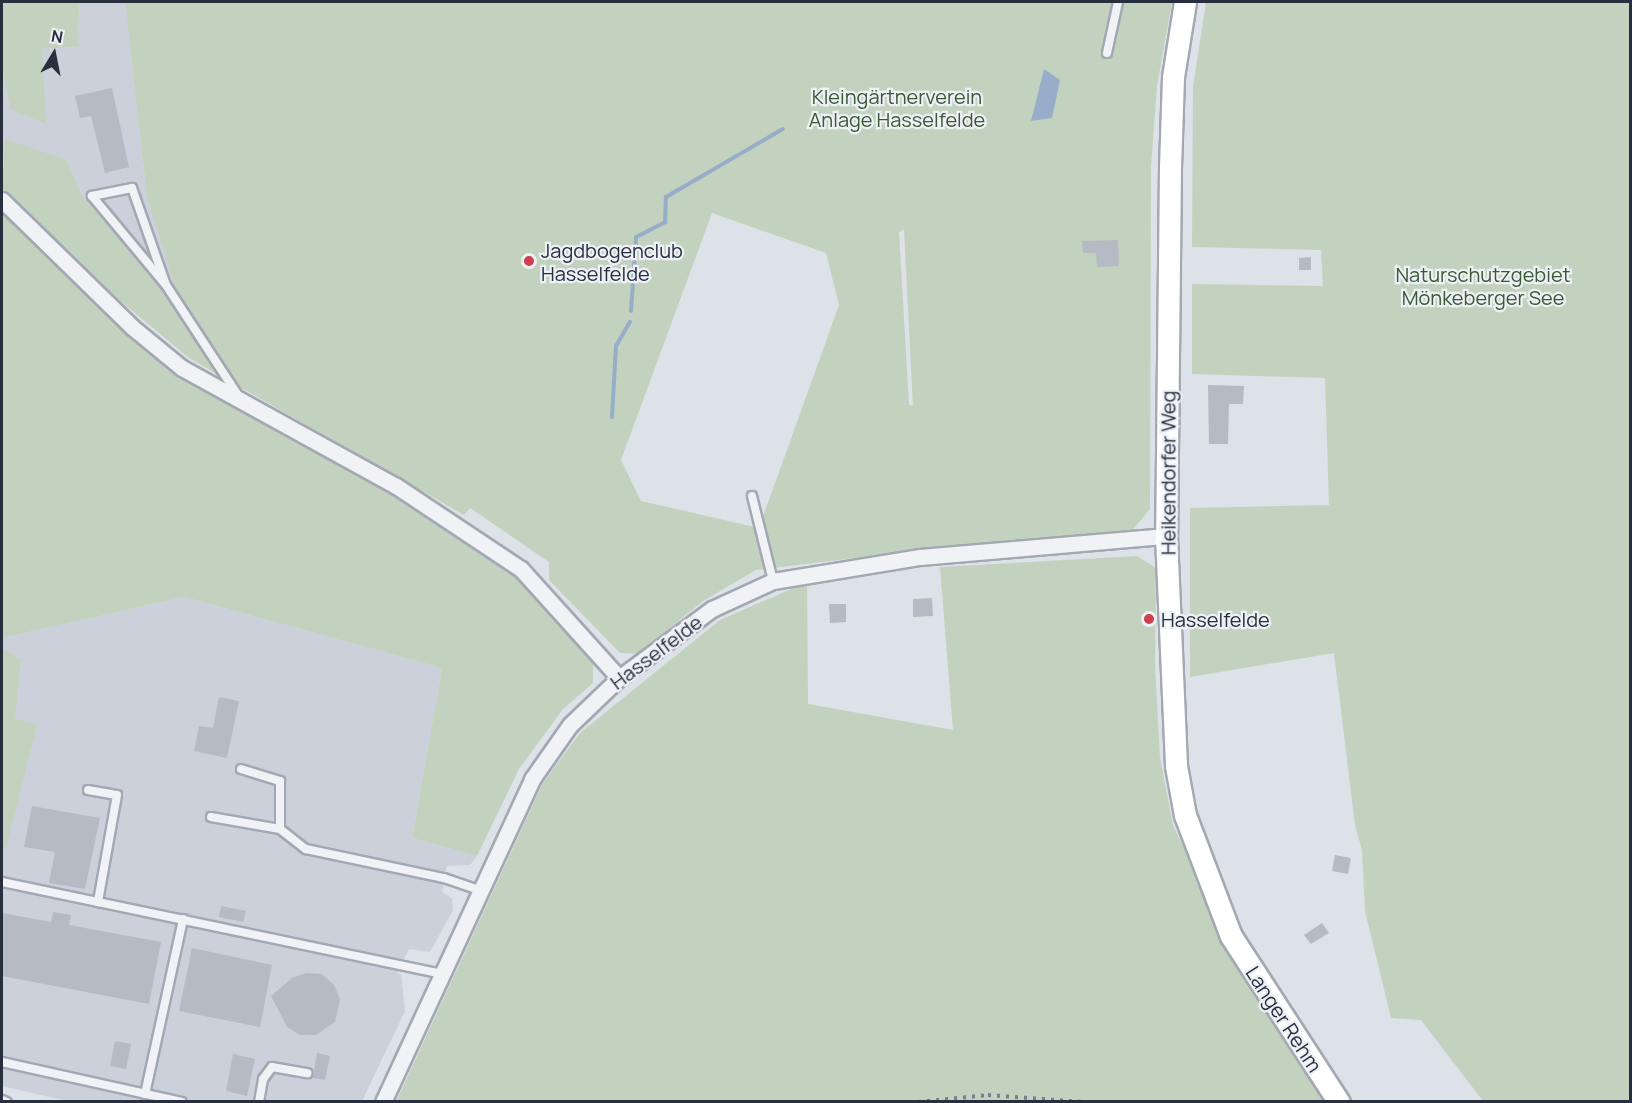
<!DOCTYPE html>
<meta charset="utf-8">
<style>
body{margin:0}
#map{position:relative;width:1632px;height:1103px;overflow:hidden;background:#dde1e8;font-family:Manrope,sans-serif}
div>[style]{position:absolute}
.built>*{inset:0;background:#cbd0da}
.green>*{inset:0;background:#c2d2be}
.water>*{inset:0;background:#97adc9}
.stream>*{height:4px;margin:-2px;padding:0 2px;transform-origin:2px;border-radius:2px;background:#97adc9}
.building>*{inset:0;background:#b5bac4}
.roads{filter:drop-shadow(2px 0 #a3a8b2) drop-shadow(-2px 0 #a3a8b2) drop-shadow(0 2px #a3a8b2) drop-shadow(0 -2px #a3a8b2)}
.lane>*{height:8px;margin:-4px;padding:0 4px;transform-origin:4px;border-radius:4px;background:#f0f2f6}
.street>*{height:15px;margin:-7.5px;padding:0 7.5px;transform-origin:7.5px;border-radius:7.5px;background:#f0f2f6}
.secondary>*{height:21px;margin:-10.5px;padding:0 10.5px;transform-origin:10.5px;border-radius:10.5px;background:#fff}
.rail>*{height:4px;margin-top:-2px;transform-origin:0;background:repeating-linear-gradient(90deg,#778091 0 3px,transparent 0 9px)}
.dots>*{width:16px;height:16px;translate:-50% -50%;box-sizing:border-box;border:3px solid #edf0f5;border-radius:50%}
span{translate:-50% -50%;white-space:nowrap;text-align:center;line-height:1.15;-webkit-text-stroke:4.5px #edf0f5;paint-order:stroke}
.park-label{font-size:20px;color:#395a34}
.poi-label{font-size:20px;color:#272e3e}
.left{translate:0 -50%;text-align:left}
.street-label{font-size:20px;color:#272e3e}
.frame{position:absolute;inset:0;border:3px solid #272e3e;pointer-events:none}
.north{position:absolute;left:24px;top:24px;width:60px;height:60px;-webkit-text-stroke:4px #edf0f5;paint-order:stroke;rotate:10deg;font-size:16px;font-weight:700;line-height:24px;text-align:center;color:#272e3e}
.north::after{content:'';display:block;margin:auto;width:21px;height:27px;background:#272e3e;clip-path:polygon(50% 0,100% 100%,50% 72%,0 100%)}
</style>
<div id="map">
<div class="built">
<div style="clip-path:polygon(79px 2px,125px 2px,147px 198px,173px 280px,156px 284px,82px 195px,67px 160px,2px 159px,2px 67px,10px 109px,41px 49px,78px 47px)"></div>
<div style="clip-path:polygon(184px 597px,442px 668px,412px 838px,477px 856px,470px 865px,447px 866px,442px 892px,452px 898px,453px 910px,430px 952px,409px 949px,397px 973px,401px 974px,405px 1011px,362px 1101px,71px 1102px,2px 1086px,2px 638px)"></div>
</div>
<div class="green">
<div style="clip-path:polygon(2px 2px,79px 2px,78px 47px,42px 49px,46px 124px,10px 109px,2px 67px)"></div>
<div style="clip-path:polygon(evenodd,125px 2px,1172px 2px,1157px 86px,1151px 167px,1150px 509px,1131px 532px,929px 549px,756px 570px,703px 601px,638px 654px,620px 653px,549px 580px,549px 562px,470px 508px,464px 515px,189px 358px,95px 280px,2px 190px,5px 139px,67px 160px,82px 195px,156px 283px,173px 280px,147px 198px,125px 2px,712px 213px,826px 253px,839px 305px,759px 528px,641px 501px,621px 460px,712px 213px,125px 2px,904px 229px,904px 230px,913px 406px,909px 405px,899px 232px,904px 229px)"></div>
<div style="clip-path:polygon(1206px 2px,1630px 2px,1630px 1101px,1483px 1101px,1421px 1020px,1391px 1018px,1365px 911px,1362px 850px,1355px 825px,1334px 653px,1190px 677px,1190px 508px,1329px 505px,1325px 378px,1192px 374px,1192px 284px,1323px 286px,1321px 250px,1192px 247px,1193px 87px)"></div>
<div style="clip-path:polygon(2px 207px,125px 331px,186px 380px,391px 494px,516px 576px,593px 663px,593px 683px,563px 709px,519px 769px,477px 856px,412px 838px,442px 668px,184px 597px,2px 638px)"></div>
<div style="clip-path:polygon(1137px 556px,1156px 568px,1155px 666px,1160px 758px,1173px 825px,1239px 963px,1326px 1101px,396px 1102px,543px 783px,580px 733px,720px 620px,807px 582px,808px 704px,953px 730px,940px 567px)"></div>
<div style="clip-path:polygon(2px 648px,21px 660px,15px 719px,37px 724px,6px 849px,2px 848px)"></div>
</div>
<div class="water">
<div style="clip-path:polygon(1044px 69px,1060px 80px,1052px 118px,1031px 121px)"></div>
</div>
<div class="stream">
<div style="left:631px;top:311px;width:74px;rotate:-86.1deg"></div>
<div style="left:636px;top:237px;width:33px;rotate:-27deg"></div>
<div style="left:665px;top:222px;width:25px;rotate:-88deg"></div>
<div style="left:666px;top:197px;width:135px;rotate:-30.2deg"></div>
<div style="left:612px;top:417px;width:71px;rotate:-86.8deg"></div>
<div style="left:616px;top:346px;width:28px;rotate:-60deg"></div>
</div>
<div class="building">
<div style="clip-path:polygon(112px 88px,129px 167px,105px 173px,91px 116px,80px 118px,75px 96px)"></div>
<div style="clip-path:polygon(1118px 240px,1119px 266px,1097px 267px,1096px 253px,1083px 253px,1082px 241px)"></div>
<div style="clip-path:polygon(1311px 257px,1311px 270px,1299px 270px,1299px 258px)"></div>
<div style="clip-path:polygon(1208px 385px,1244px 386px,1243px 404px,1229px 404px,1228px 444px,1209px 444px)"></div>
<div style="clip-path:polygon(932px 598px,933px 616px,913px 617px,913px 599px)"></div>
<div style="clip-path:polygon(829px 604px,846px 604px,846px 622px,830px 623px)"></div>
<div style="clip-path:polygon(219px 697px,239px 701px,227px 758px,194px 751px,199px 726px,213px 728px)"></div>
<div style="clip-path:polygon(32px 806px,100px 818px,85px 889px,49px 883px,55px 852px,24px 847px)"></div>
<div style="clip-path:polygon(1335px 855px,1351px 858px,1348px 874px,1332px 871px)"></div>
<div style="clip-path:polygon(221px 906px,246px 911px,243px 922px,219px 917px)"></div>
<div style="clip-path:polygon(53px 912px,71px 915px,69px 925px,161px 942px,149px 1004px,2px 976px,2px 913px,51px 922px)"></div>
<div style="clip-path:polygon(1322px 923px,1329px 933px,1311px 944px,1304px 935px)"></div>
<div style="clip-path:polygon(192px 948px,272px 965px,260px 1027px,179px 1011px)"></div>
<div style="clip-path:polygon(306px 973px,322px 974px,334px 985px,340px 999px,335px 1022px,316px 1035px,300px 1035px,287px 1027px,271px 996px,292px 978px)"></div>
<div style="clip-path:polygon(115px 1041px,131px 1044px,126px 1069px,110px 1066px)"></div>
<div style="clip-path:polygon(317px 1053px,330px 1056px,325px 1080px,313px 1078px)"></div>
<div style="clip-path:polygon(233px 1054px,255px 1059px,247px 1096px,226px 1091px)"></div>
</div>
<div class="roads">
<div class="lane">
<div style="left:1107px;top:53px;width:52px;rotate:-77.8deg"></div>
<div style="left:166px;top:285px;width:103px;rotate:-109.3deg"></div>
<div style="left:132px;top:188px;width:41px;rotate:168.7deg"></div>
<div style="left:92px;top:196px;width:116px;rotate:50.3deg"></div>
<div style="left:166px;top:285px;width:134px;rotate:56.9deg"></div>
<div style="left:752px;top:496px;width:88px;rotate:76.1deg"></div>
<div style="left:241px;top:769px;width:41px;rotate:17.1deg"></div>
<div style="left:280px;top:781px;width:48px;rotate:90deg"></div>
<div style="left:280px;top:829px;width:33px;rotate:38deg"></div>
<div style="left:306px;top:849px;width:141px;rotate:11.9deg"></div>
<div style="left:444px;top:878px;width:37px;rotate:19deg"></div>
<div style="left:88px;top:790px;width:29px;rotate:10deg"></div>
<div style="left:117px;top:795px;width:109px;rotate:100.1deg"></div>
<div style="left:211px;top:817px;width:70px;rotate:9.9deg"></div>
<div style="left:2px;top:882px;width:449px;rotate:11.8deg"></div>
<div style="left:2px;top:1062px;width:184px;rotate:12.5deg"></div>
<div style="left:145px;top:1094px;width:179px;rotate:-77.7deg"></div>
<div style="left:2px;top:1100px;width:5px;rotate:22deg"></div>
<div style="left:259px;top:1102px;width:23px;rotate:-80deg"></div>
<div style="left:263px;top:1079px;width:15px;rotate:-53deg"></div>
<div style="left:272px;top:1067px;width:36px;rotate:10deg"></div>
</div>
<div class="street">
<div style="left:2px;top:200px;width:182px;rotate:44.3deg"></div>
<div style="left:132px;top:327px;width:65px;rotate:39.4deg"></div>
<div style="left:182px;top:368px;width:244px;rotate:28.9deg"></div>
<div style="left:396px;top:486px;width:150px;rotate:33.6deg"></div>
<div style="left:521px;top:569px;width:147px;rotate:48deg"></div>
<div style="left:383px;top:1102px;width:356px;rotate:-65.2deg"></div>
<div style="left:532px;top:779px;width:66px;rotate:-54.9deg"></div>
<div style="left:570px;top:725px;width:68px;rotate:-43.8deg"></div>
<div style="left:619px;top:678px;width:116px;rotate:-36.6deg"></div>
<div style="left:712px;top:609px;width:67px;rotate:-24.7deg"></div>
<div style="left:773px;top:581px;width:149px;rotate:-9.3deg"></div>
<div style="left:920px;top:557px;width:247px;rotate:-4.9deg"></div>
</div>
<div class="secondary">
<div style="left:1185px;top:2px;width:76px;rotate:99.1deg"></div>
<div style="left:1173px;top:77px;width:89px;rotate:91.9deg"></div>
<div style="left:1170px;top:166px;width:370px;rotate:90.6deg"></div>
<div style="left:1166px;top:536px;width:230px;rotate:87.5deg"></div>
<div style="left:1176px;top:766px;width:50px;rotate:79.6deg"></div>
<div style="left:1185px;top:815px;width:129px;rotate:69.2deg"></div>
<div style="left:1231px;top:936px;width:198px;rotate:57deg"></div>
</div>
</div>
<div class="rail">
<div style="left:918px;top:1102px;width:70px;rotate:-5.7deg"></div>
<div style="left:988px;top:1095px;width:96px;rotate:4.2deg"></div>
</div>
<div class="dots">
<div style="left:529px;top:261px;background:#d03f4e"></div>
<div style="left:1149px;top:619px;background:#d03f4e"></div>
</div>
<div class="park-label">
<span style="left:897px;top:108px">Kleingärtnerverein<br>Anlage Hasselfelde</span>
<span style="left:1483px;top:286px">Naturschutzgebiet<br>Mönkeberger See</span>
</div>
<div class="poi-label">
<span class="left" style="left:541px;top:262px">Jagdbogenclub<br>Hasselfelde</span>
<span class="left" style="left:1161px;top:619px">Hasselfelde</span>
</div>
<div class="street-label">
<span style="left:1168px;top:473px;rotate:-90deg">Heikendorfer Weg</span>
<span style="left:656px;top:652px;rotate:-37deg">Hasselfelde</span>
<span style="left:1284px;top:1019px;rotate:57deg">Langer Rehm</span>
</div>
<div class="frame"></div>
<div class="north">N</div>
</div>
